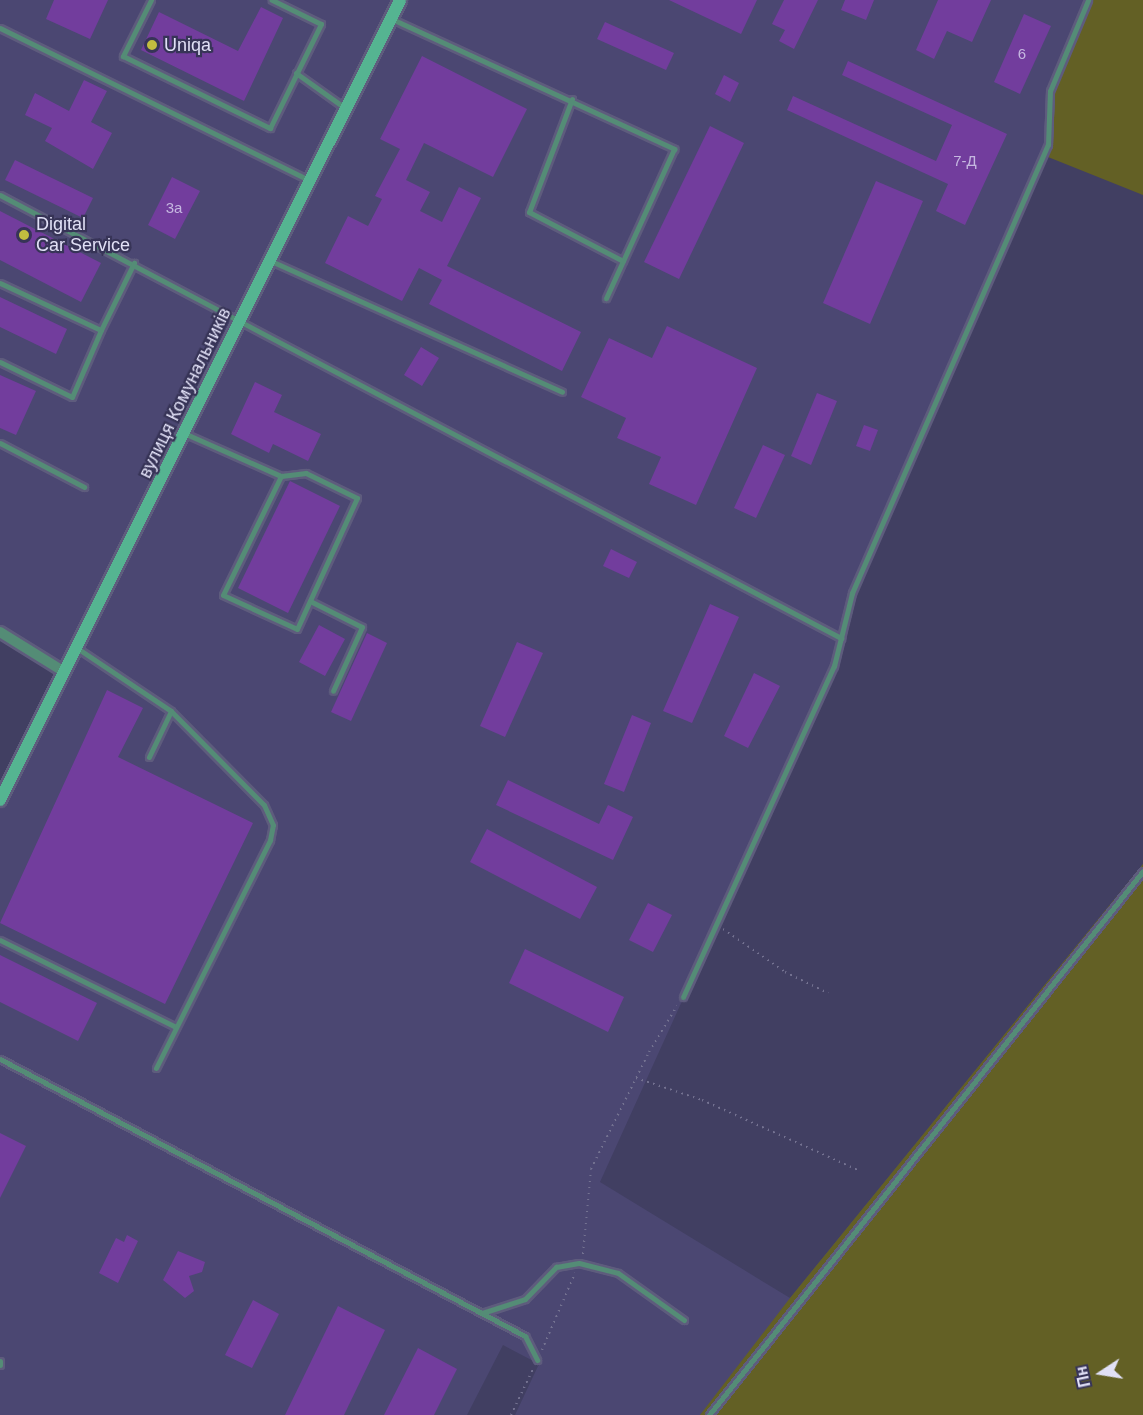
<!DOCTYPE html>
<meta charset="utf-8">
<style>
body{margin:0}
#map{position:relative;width:1143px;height:1415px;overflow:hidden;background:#413f62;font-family:Helvetica,sans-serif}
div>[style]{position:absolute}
.built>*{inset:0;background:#4b4772}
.green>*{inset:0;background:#636025}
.building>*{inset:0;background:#723d9d}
.path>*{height:2px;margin-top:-1px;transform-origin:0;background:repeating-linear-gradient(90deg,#747291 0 1.5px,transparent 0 6px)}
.roads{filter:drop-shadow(2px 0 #5e5c7d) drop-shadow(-2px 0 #5e5c7d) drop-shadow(0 2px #5e5c7d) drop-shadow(0 -2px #5e5c7d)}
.lane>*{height:5px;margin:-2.5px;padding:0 2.5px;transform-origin:2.5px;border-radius:2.5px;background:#548c76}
.street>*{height:10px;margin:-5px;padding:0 5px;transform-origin:5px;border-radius:5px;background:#548c76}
.secondary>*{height:12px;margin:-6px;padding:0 6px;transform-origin:6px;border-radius:6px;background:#55b491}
.dots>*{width:16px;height:16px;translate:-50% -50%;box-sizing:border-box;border:3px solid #373457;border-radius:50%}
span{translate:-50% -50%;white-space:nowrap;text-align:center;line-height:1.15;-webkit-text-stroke:4.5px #373457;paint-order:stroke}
.number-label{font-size:15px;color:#c5b7e0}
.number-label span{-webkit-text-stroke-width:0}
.poi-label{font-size:18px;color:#e1e0f6}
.left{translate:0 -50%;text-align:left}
.street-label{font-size:18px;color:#e1e0f6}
.north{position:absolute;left:1071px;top:1343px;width:60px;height:60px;-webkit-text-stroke:4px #373457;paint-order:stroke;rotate:258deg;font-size:16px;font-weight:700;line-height:24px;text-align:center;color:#e1e0f6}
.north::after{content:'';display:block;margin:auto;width:21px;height:27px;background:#e1e0f6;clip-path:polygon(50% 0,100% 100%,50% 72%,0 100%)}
</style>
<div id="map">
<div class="built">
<div style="clip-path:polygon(0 0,1089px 0,1051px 92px,1048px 157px,853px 593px,834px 666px,600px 1182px,790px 1298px,1143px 864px,1143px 1415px,515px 1415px,539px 1364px,503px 1345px,467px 1415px,0 1415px,0 808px,67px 672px,0 627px)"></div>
</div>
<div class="green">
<div style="clip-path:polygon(1089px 0,1143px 0,1143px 195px,1048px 157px,1051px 92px)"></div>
<div style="clip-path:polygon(1143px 864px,1143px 1415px,700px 1415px,790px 1298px)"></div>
</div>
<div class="building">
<div style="clip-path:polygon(54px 0,108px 0,90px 39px,46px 19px)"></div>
<div style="clip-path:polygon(669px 0,757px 0,741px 34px)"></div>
<div style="clip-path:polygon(784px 0,818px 0,794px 49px,779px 41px,785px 30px,772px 24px)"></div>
<div style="clip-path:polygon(845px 0,874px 0,866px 20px,841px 10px)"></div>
<div style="clip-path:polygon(938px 0,991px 0,972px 42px,947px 31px,934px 59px,916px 50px)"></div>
<div style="clip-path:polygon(261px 7px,283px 18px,244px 101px,141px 50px,159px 12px,238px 51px)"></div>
<div style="clip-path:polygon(1024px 14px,1051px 26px,1020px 94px,994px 82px)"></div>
<div style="clip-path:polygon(605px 22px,674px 53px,666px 70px,597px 39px)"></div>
<div style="clip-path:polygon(422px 56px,527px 109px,493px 177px,424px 143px,406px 180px,430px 192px,420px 211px,442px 222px,459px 187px,481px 198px,447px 266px,581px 332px,562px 371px,429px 304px,442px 280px,419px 268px,402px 301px,325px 263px,348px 216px,368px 226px,382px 199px,375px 196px,400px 149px,380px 139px)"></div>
<div style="clip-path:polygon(848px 61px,1007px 134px,965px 225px,936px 211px,948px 184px,787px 110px,793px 96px,936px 161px,952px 125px,842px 75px)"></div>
<div style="clip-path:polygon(724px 75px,739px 83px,730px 102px,715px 94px)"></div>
<div style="clip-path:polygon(84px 80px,107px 91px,91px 122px,112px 133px,93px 169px,45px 141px,52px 128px,25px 115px,35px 93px,69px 111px)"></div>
<div style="clip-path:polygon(710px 126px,744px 143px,679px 279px,644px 262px)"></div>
<div style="clip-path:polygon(15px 160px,93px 198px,83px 218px,5px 180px)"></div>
<div style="clip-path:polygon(172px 177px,200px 191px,175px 239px,148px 225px)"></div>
<div style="clip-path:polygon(876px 181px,923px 201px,870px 324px,823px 303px)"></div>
<div style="clip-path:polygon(0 211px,101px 263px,81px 302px,0 260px)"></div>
<div style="clip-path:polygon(0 297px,67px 329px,56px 354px,0 327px)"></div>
<div style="clip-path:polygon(667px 326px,757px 368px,696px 505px,649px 484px,661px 457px,617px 438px,626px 418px,581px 397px,609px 338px,652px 358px)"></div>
<div style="clip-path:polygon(421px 347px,439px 358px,422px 386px,404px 375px)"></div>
<div style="clip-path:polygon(0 375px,36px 391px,16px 435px,0 428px)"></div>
<div style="clip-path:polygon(255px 382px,282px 395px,274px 412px,321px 434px,308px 461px,273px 444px,269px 453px,231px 434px)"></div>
<div style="clip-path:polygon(817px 393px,837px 401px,811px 465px,791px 456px)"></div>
<div style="clip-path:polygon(864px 425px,878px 430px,870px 451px,856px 446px)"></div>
<div style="clip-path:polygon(763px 445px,785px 455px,756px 518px,734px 508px)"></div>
<div style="clip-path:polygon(290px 481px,340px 506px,288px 613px,238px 588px)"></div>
<div style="clip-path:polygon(611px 549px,637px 562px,629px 578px,603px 566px)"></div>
<div style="clip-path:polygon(710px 604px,739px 617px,692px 723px,663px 711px)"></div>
<div style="clip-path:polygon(319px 625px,345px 639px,325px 676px,299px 662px)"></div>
<div style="clip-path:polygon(367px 633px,387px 643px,351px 721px,331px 712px)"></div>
<div style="clip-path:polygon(517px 642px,543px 653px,505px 737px,480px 726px)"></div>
<div style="clip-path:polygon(754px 673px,780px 686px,748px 748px,724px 736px)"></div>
<div style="clip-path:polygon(107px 690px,143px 708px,118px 757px,253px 823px,165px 1004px,0 923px)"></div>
<div style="clip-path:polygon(632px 715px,651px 723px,624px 792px,604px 784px)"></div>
<div style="clip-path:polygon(508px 780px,599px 824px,608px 805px,633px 817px,613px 860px,496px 805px)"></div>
<div style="clip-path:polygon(487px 829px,597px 887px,580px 919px,470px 862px)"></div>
<div style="clip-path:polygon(648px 903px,672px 915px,653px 952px,629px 940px)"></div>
<div style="clip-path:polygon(525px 949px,624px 997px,608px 1032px,509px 983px)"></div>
<div style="clip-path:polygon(0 955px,97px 1003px,78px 1041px,0 1002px)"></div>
<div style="clip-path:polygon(0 1133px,26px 1146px,0 1198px)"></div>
<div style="clip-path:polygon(127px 1235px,138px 1241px,118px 1283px,99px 1273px,116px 1238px,124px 1242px)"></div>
<div style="clip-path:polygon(178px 1251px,205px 1262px,202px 1272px,189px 1276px,194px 1291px,185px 1298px,163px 1280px)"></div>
<div style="clip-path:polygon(253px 1300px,279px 1314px,252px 1368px,225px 1355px)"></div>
<div style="clip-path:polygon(338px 1306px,385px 1330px,344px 1415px,285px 1415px)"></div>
<div style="clip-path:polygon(418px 1348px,457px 1369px,434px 1415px,384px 1415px)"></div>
</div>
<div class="path">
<div style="left:723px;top:929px;width:75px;rotate:34.7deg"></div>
<div style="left:785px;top:972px;width:48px;rotate:26deg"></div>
<div style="left:636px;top:1078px;width:70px;rotate:18.4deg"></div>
<div style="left:702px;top:1100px;width:173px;rotate:24.2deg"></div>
<div style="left:583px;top:1254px;width:85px;rotate:-84.6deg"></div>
<div style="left:591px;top:1169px;width:131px;rotate:-63.6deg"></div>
<div style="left:649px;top:1052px;width:54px;rotate:-58.7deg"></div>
<div style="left:542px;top:1350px;width:84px;rotate:-66.8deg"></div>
<div style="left:511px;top:1415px;width:51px;rotate:-64.4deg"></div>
</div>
<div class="roads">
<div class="lane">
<div style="left:151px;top:0;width:63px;rotate:116.6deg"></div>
<div style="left:123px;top:56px;width:164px;rotate:26.1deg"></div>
<div style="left:270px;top:128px;width:116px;rotate:-63.9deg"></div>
<div style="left:321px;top:24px;width:55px;rotate:-153.9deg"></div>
<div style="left:392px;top:19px;width:311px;rotate:24.7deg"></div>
<div style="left:674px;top:149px;width:164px;rotate:114.5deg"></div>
<div style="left:0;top:28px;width:347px;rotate:26.2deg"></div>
<div style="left:296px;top:73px;width:60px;rotate:35.5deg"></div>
<div style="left:572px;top:99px;width:121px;rotate:110.8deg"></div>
<div style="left:529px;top:212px;width:106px;rotate:27.5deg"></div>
<div style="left:0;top:195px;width:951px;rotate:27.78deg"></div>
<div style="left:271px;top:261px;width:319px;rotate:24.2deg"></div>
<div style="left:0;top:283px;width:111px;rotate:25deg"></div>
<div style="left:101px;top:330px;width:73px;rotate:113.4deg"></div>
<div style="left:72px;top:397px;width:80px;rotate:-154.1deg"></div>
<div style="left:101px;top:330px;width:75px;rotate:-63.8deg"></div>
<div style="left:186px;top:434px;width:104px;rotate:23.9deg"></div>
<div style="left:281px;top:476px;width:132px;rotate:116deg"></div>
<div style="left:223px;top:595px;width:81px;rotate:24.7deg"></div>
<div style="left:297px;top:629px;width:144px;rotate:-65.4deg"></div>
<div style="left:357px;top:498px;width:57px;rotate:-153.9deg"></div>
<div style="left:306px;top:473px;width:25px;rotate:173deg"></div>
<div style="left:0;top:443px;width:95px;rotate:27.6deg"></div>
<div style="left:310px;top:601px;width:58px;rotate:26.6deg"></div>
<div style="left:362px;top:627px;width:70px;rotate:114.4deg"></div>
<div style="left:77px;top:648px;width:113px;rotate:33.8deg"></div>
<div style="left:171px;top:711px;width:51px;rotate:115.6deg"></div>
<div style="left:0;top:940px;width:196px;rotate:26.3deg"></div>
<div style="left:683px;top:997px;width:364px;rotate:-65.5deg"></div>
<div style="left:834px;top:666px;width:75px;rotate:-76.1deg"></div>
<div style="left:852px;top:593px;width:489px;rotate:-66.4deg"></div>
<div style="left:1048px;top:145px;width:54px;rotate:-87.9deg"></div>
<div style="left:1050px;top:91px;width:99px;rotate:-67.3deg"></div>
<div style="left:0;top:1059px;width:594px;rotate:27.82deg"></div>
<div style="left:525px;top:1336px;width:27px;rotate:63deg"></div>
<div style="left:156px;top:1068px;width:255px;rotate:-63.4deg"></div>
<div style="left:270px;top:840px;width:15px;rotate:-79deg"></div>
<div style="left:273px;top:825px;width:22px;rotate:-114deg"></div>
<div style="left:264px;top:805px;width:132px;rotate:-134.7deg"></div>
<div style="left:482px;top:1313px;width:45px;rotate:-18deg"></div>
<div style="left:525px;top:1299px;width:45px;rotate:-45.9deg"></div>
<div style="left:556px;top:1267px;width:23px;rotate:-10deg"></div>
<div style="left:579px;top:1263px;width:40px;rotate:14.4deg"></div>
<div style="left:618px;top:1273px;width:81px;rotate:35.5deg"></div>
<div style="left:0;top:1361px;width:4px;rotate:90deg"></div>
<div style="left:709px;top:1415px;width:696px;rotate:-51.42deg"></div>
</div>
<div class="street">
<div style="left:0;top:632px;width:74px;rotate:31.8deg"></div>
</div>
<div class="secondary">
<div style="left:0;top:800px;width:894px;rotate:-63.43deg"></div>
</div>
</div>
<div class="dots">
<div style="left:152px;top:45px;background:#c2bd3f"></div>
<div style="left:24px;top:235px;background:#c2bd3f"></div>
</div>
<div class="number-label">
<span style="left:1022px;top:54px">6</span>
<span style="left:965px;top:161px">7-Д</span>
<span style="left:174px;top:208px">3а</span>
</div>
<div class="poi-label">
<span class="left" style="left:164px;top:45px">Uniqa</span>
<span class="left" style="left:36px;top:235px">Digital<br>Car Service</span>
</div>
<div class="street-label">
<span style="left:185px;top:393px;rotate:-64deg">вулиця Комунальників</span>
</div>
<div class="north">Пн</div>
</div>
